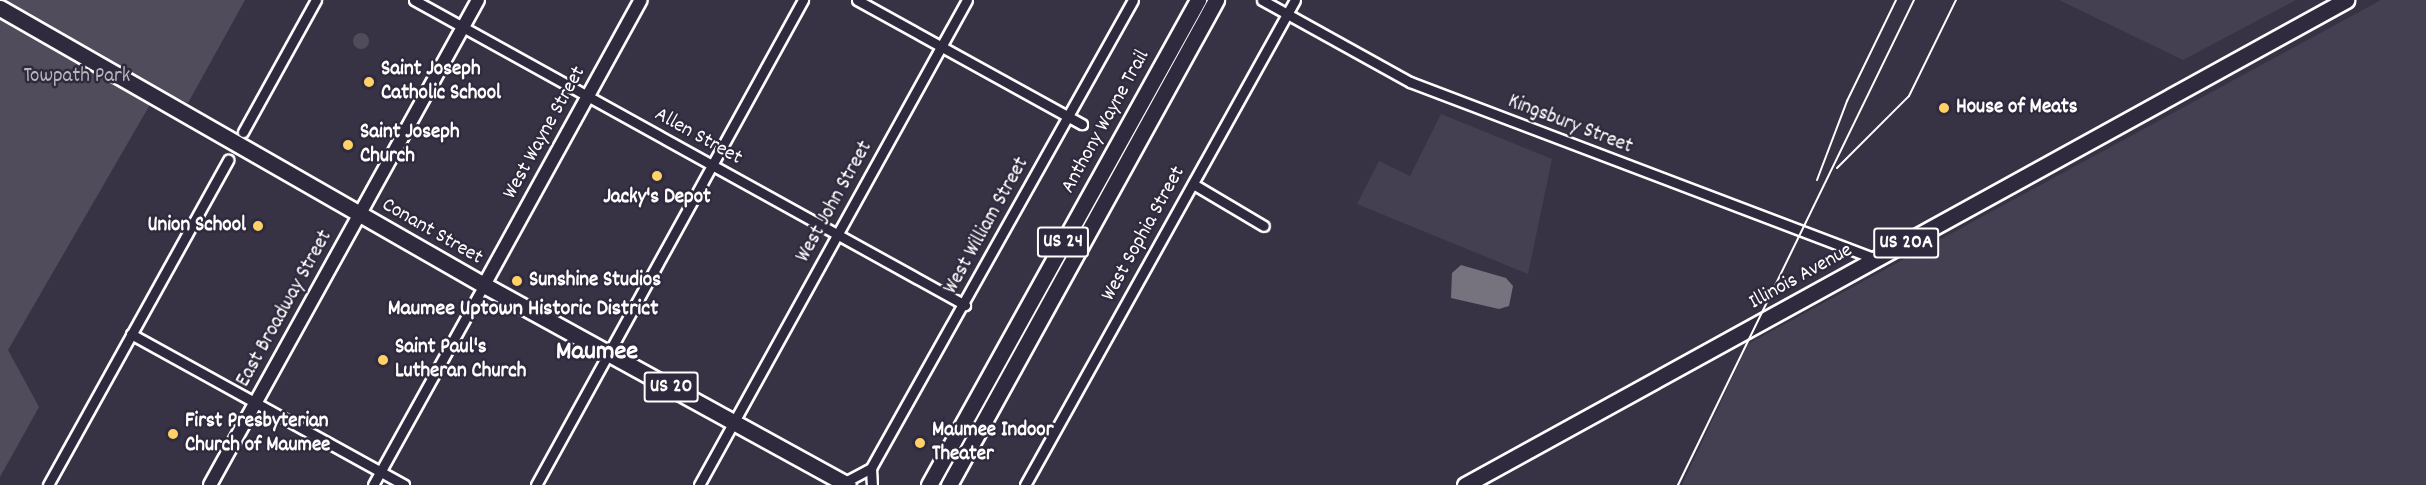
<!DOCTYPE html>
<style>
body{margin:0}
#map{position:relative;width:2426px;height:485px;overflow:hidden;background:#373345;font-family:Dekko,sans-serif}
div>[style]{position:absolute}
.built>*{inset:0;background:#444051}
.green>*{inset:0;background:#514c5c}
.round{border-radius:50%}
.water>*{inset:0;background:#76737f}
.roads{filter:drop-shadow(2px 0 #fff) drop-shadow(-2px 0 #fff) drop-shadow(0 2px #fff) drop-shadow(0 -2px #fff)}
.minor>*{height:9px;margin:-4.5px;padding:0 4.5px;transform-origin:4.5px;border-radius:4.5px;background:#2f2a3d}
.tertiary>*{height:12px;margin:-6px;padding:0 6px;transform-origin:6px;border-radius:6px;background:#2f2a3d}
.primary>*{height:15px;margin:-7.5px;padding:0 7.5px;transform-origin:7.5px;border-radius:7.5px;background:#2f2a3d}
.trunk>*{height:15px;margin:-7.5px;padding:0 7.5px;transform-origin:7.5px;border-radius:7.5px;background:#2f2a3d}
.rail>*{height:2px;margin:-1px;padding:0 1px;transform-origin:1px;border-radius:1px;background:#fff}
.dots>*{width:16px;height:16px;translate:-50% -50%;box-sizing:border-box;border:3px solid #2f2a3d;border-radius:50%}
span{translate:-50% -50%;white-space:nowrap;text-align:center;line-height:1.15;-webkit-text-stroke:5px #2f2a3d;paint-order:stroke}
.shield-label span{padding:2px 4px;background:#2f2a3d;border:2px solid;border-radius:4px;-webkit-text-stroke-width:0}
.shield-label{font-size:20px;color:#fff;font-weight:700}
.poi-label{font-size:21px;color:#fff;font-weight:700}
.left{translate:0 -50%;text-align:left}
.right{translate:-100% -50%;text-align:right}
.park-label{font-size:21px;color:#b9b7be}
.street-label{font-size:21px;color:#fff}
.neighbourhood-label{font-size:22px;color:#fff;font-weight:700}
.district-label{font-size:27px;color:#fff;font-weight:700}
</style>
<div id="map">
<div class="built">
<div style="clip-path:polygon(2059px 0,2296px 0,2183px 60px)"></div>
<div style="clip-path:polygon(2381px 0,2426px 0,2426px 485px,1682px 485px,1748px 344px)"></div>
<div style="clip-path:polygon(1441px 114px,1552px 159px,1528px 274px,1357px 204px,1379px 161px,1410px 176px)"></div>
</div>
<div class="green">
<div style="clip-path:polygon(0 0,245px 0,188px 103px,159px 89px,8px 350px,39px 407px,0 477px)"></div>
<div class="round" style="left:353px;top:33px;width:16px;height:16px"></div>
</div>
<div class="water">
<div style="clip-path:polygon(1461px 265px,1506px 278px,1513px 286px,1509px 306px,1499px 309px,1451px 298px,1452px 273px)"></div>
</div>
<div class="roads">
<div class="minor">
<div style="left:414px;top:0;width:630px;rotate:28.97deg"></div>
<div style="left:857px;top:0;width:257px;rotate:28.9deg"></div>
<div style="left:1262px;top:0;width:169px;rotate:29deg"></div>
<div style="left:1410px;top:82px;width:499px;rotate:20.8deg"></div>
<div style="left:243px;top:132px;width:151px;rotate:-61.1deg"></div>
<div style="left:1193px;top:184px;width:82px;rotate:30.6deg"></div>
<div style="left:131px;top:334px;width:312px;rotate:28.9deg"></div>
<div style="left:871px;top:468px;width:17px;rotate:87deg"></div>
<div style="left:843px;top:483px;width:32px;rotate:-28deg"></div>
<div style="left:871px;top:468px;width:536px;rotate:-60.76deg"></div>
<div style="left:48px;top:485px;width:372px;rotate:-61deg"></div>
<div style="left:373px;top:485px;width:229px;rotate:-61deg"></div>
<div style="left:536px;top:485px;width:554px;rotate:-61.17deg"></div>
<div style="left:699px;top:485px;width:554px;rotate:-61.08deg"></div>
<div style="left:1025px;top:485px;width:555px;rotate:-60.9deg"></div>
</div>
<div class="tertiary">
<div style="left:484px;top:285px;width:325px;rotate:-61.2deg"></div>
<div style="left:210px;top:485px;width:554px;rotate:-61.08deg"></div>
</div>
<div class="primary">
<div style="left:0;top:8px;width:558px;rotate:29.78deg"></div>
<div style="left:484px;top:285px;width:415px;rotate:28.8deg"></div>
<div style="left:1465px;top:485px;width:1006px;rotate:-28.83deg"></div>
</div>
<div class="trunk">
<div style="left:929px;top:485px;width:555px;rotate:-60.99deg"></div>
<div style="left:949px;top:485px;width:554px;rotate:-61.17deg"></div>
</div>
</div>
<div class="rail">
<div style="left:1837px;top:168px;width:102px;rotate:-45deg"></div>
<div style="left:1909px;top:96px;width:107px;rotate:-63.9deg"></div>
<div style="left:1817px;top:180px;width:85px;rotate:-69.2deg"></div>
<div style="left:1847px;top:101px;width:112px;rotate:-64.1deg"></div>
<div style="left:1678px;top:485px;width:539px;rotate:-64.05deg"></div>
</div>
<div class="dots">
<div style="left:369px;top:82px;background:#ffd166"></div>
<div style="left:1944px;top:108px;background:#ffd166"></div>
<div style="left:348px;top:145px;background:#ffd166"></div>
<div style="left:657px;top:176px;background:#ffd166"></div>
<div style="left:258px;top:226px;background:#ffd166"></div>
<div style="left:517px;top:281px;background:#ffd166"></div>
<div style="left:383px;top:360px;background:#ffd166"></div>
<div style="left:173px;top:434px;background:#ffd166"></div>
<div style="left:920px;top:443px;background:#ffd166"></div>
</div>
<div class="shield-label">
<span style="left:1063px;top:242px">US 24</span>
<span style="left:1906px;top:243px">US 20A</span>
<span style="left:671px;top:387px">US 20</span>
</div>
<div class="poi-label">
<span class="left" style="left:381px;top:82px">Saint Joseph<br>Catholic School</span>
<span class="left" style="left:1956px;top:108px">House of Meats</span>
<span class="left" style="left:360px;top:145px">Saint Joseph<br>Church</span>
<span style="left:657px;top:198px">Jacky's Depot</span>
<span class="right" style="left:246px;top:226px">Union School</span>
<span class="left" style="left:529px;top:281px">Sunshine Studios</span>
<span class="left" style="left:395px;top:360px">Saint Paul's<br>Lutheran Church</span>
<span class="left" style="left:185px;top:434px">First Presbyterian<br>Church of Maumee</span>
<span class="left" style="left:932px;top:443px">Maumee Indoor<br>Theater</span>
</div>
<div class="park-label">
<span style="left:77px;top:77px">Towpath Park</span>
</div>
<div class="street-label">
<span style="left:1106px;top:122px;rotate:-61deg">Anthony Wayne Trail</span>
<span style="left:1570px;top:125px;rotate:21deg">Kingsbury Street</span>
<span style="left:545px;top:133px;rotate:-61deg">West Wayne Street</span>
<span style="left:698px;top:137px;rotate:29deg">Allen Street</span>
<span style="left:835px;top:202px;rotate:-61deg">West John Street</span>
<span style="left:987px;top:226px;rotate:-61deg">West William Street</span>
<span style="left:432px;top:232px;rotate:30deg">Conant Street</span>
<span style="left:1144px;top:234px;rotate:-61deg">West Sophia Street</span>
<span style="left:1801px;top:277px;rotate:-29deg">Illinois Avenue</span>
<span style="left:285px;top:309px;rotate:-61deg">East Broadway Street</span>
</div>
<div class="neighbourhood-label">
<span style="left:523px;top:310px">Maumee Uptown Historic District</span>
</div>
<div class="district-label">
<span style="left:597px;top:353px">Maumee</span>
</div>
</div>
